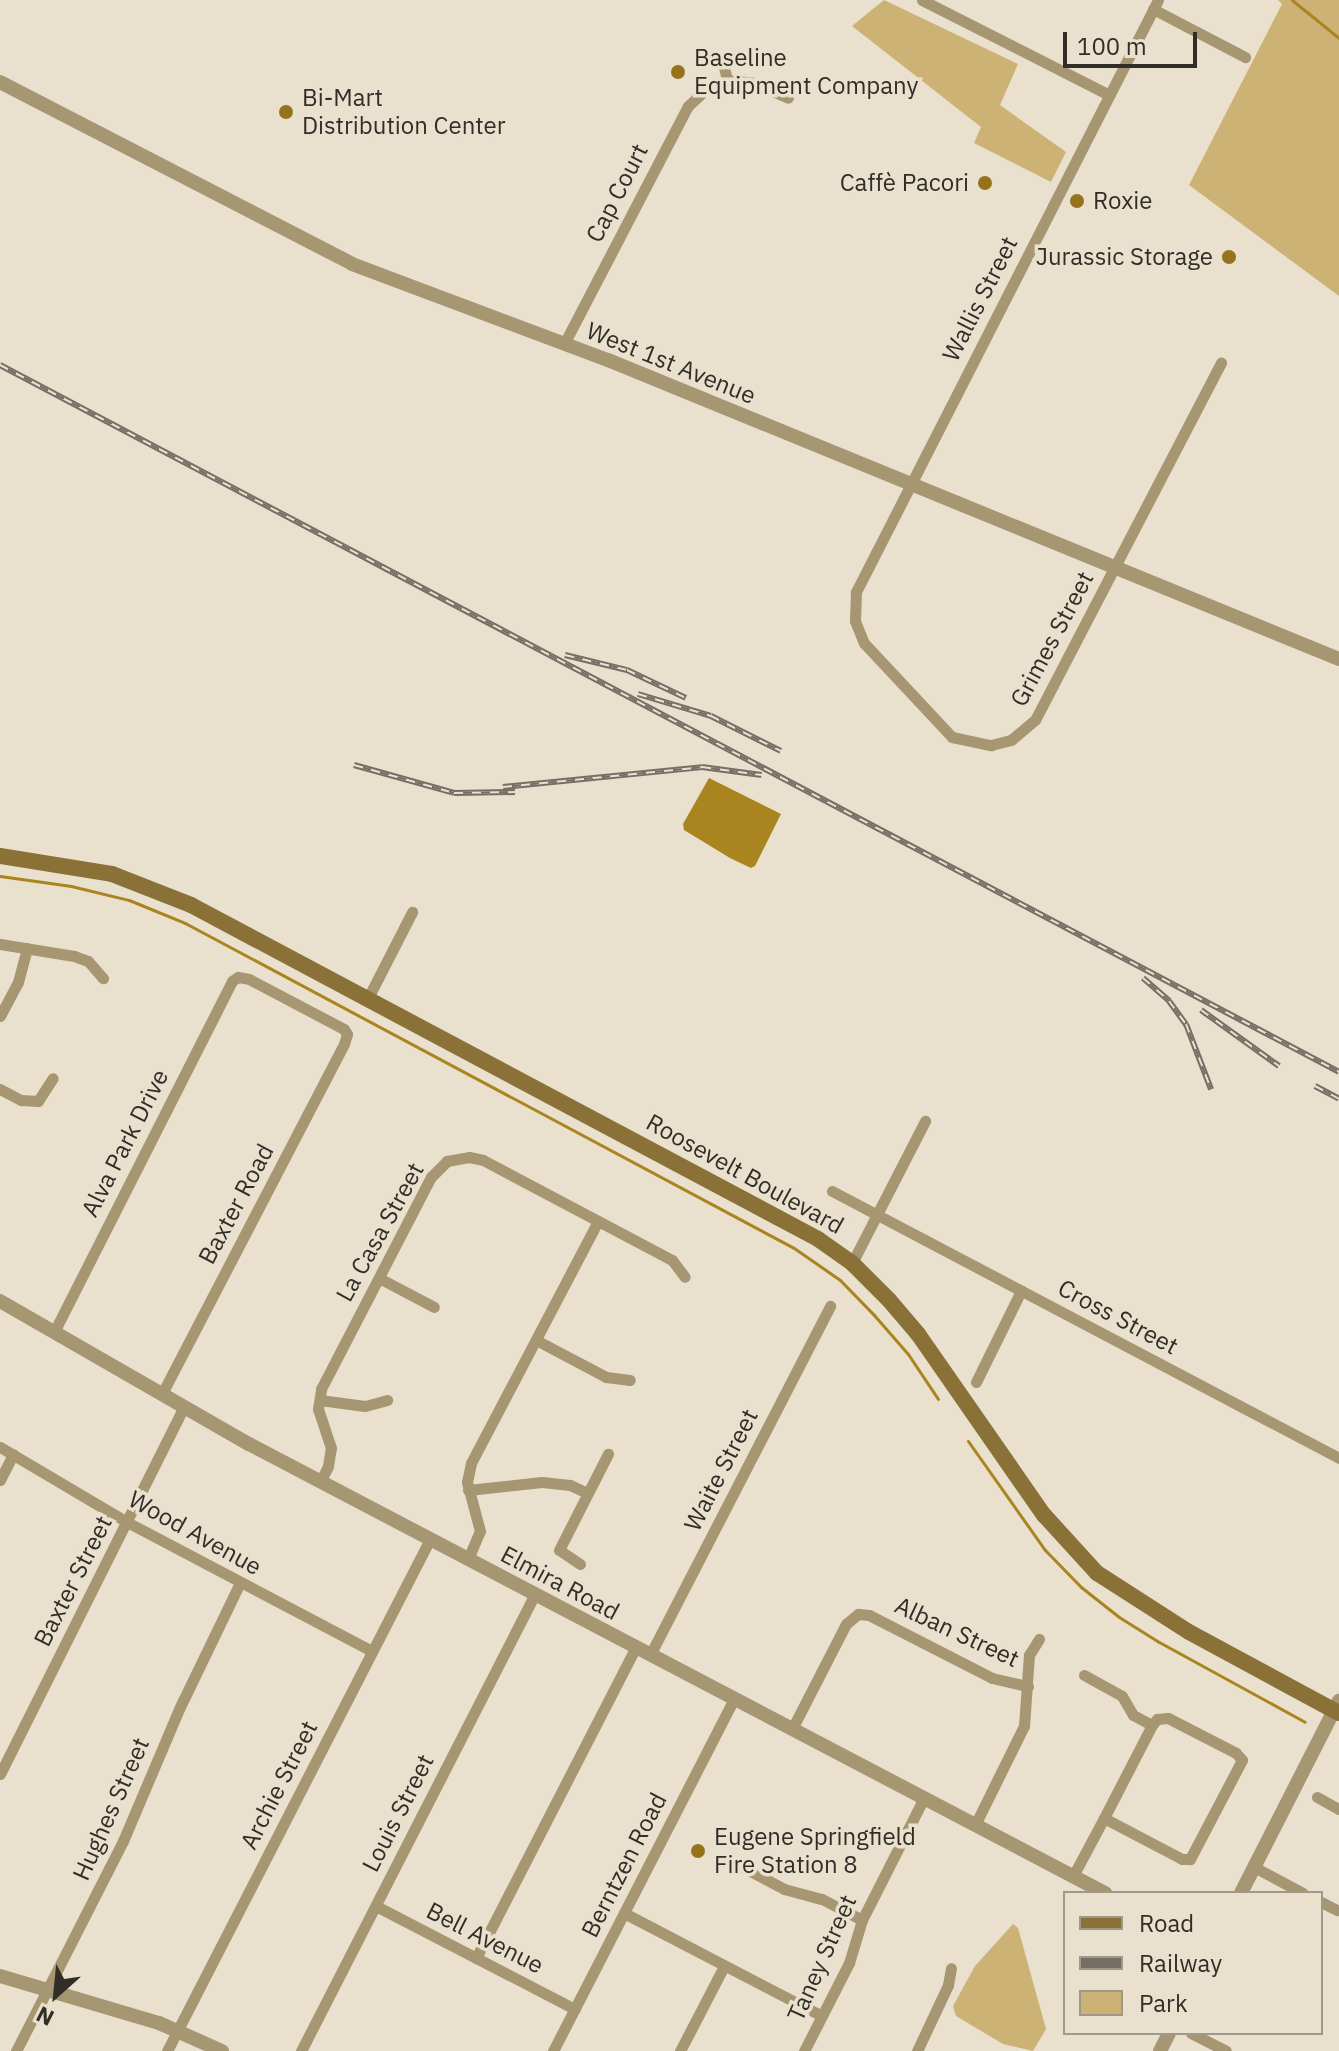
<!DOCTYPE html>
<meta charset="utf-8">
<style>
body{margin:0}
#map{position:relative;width:1339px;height:2051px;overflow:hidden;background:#e9e0ce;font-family:"IBM Plex Sans",sans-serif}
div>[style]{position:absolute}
.green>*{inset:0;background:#cdb276}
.water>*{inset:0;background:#aa841f}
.stream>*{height:3px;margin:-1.5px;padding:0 1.5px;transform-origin:1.5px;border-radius:1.5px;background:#aa841f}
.minor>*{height:11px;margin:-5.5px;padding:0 5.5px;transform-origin:5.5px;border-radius:5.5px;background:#a69671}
.tertiary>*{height:14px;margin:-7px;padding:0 7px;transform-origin:7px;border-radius:7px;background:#a69671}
.secondary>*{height:16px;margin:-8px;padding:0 8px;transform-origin:8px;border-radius:8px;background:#897137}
.rail>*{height:6px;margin-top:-3px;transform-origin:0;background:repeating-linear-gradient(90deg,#e9e0ce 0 9px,#746e64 0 18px);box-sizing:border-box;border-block:2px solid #746e64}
.dots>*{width:22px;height:22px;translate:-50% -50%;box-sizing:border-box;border:4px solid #e9e0ce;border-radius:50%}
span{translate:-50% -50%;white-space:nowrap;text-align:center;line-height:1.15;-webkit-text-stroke:7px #e9e0ce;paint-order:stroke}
.poi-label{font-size:24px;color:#312e27}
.left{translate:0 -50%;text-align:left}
.right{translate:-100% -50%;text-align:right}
.street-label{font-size:24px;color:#312e27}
.legend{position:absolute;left:1063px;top:1891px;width:260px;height:144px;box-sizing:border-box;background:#e9e0ce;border:2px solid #9f998b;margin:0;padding:10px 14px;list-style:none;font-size:24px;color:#312e27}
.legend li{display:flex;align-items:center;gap:16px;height:40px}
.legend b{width:40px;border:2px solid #9f998b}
.north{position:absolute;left:16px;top:1955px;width:80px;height:80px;-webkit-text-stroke:6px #e9e0ce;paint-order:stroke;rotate:207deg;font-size:22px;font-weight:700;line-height:32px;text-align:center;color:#312e27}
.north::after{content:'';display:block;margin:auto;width:28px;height:36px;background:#312e27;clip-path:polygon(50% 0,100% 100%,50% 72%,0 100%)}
.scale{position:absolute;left:1063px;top:32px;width:134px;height:36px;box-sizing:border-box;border:4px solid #312e27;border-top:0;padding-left:10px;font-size:24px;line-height:28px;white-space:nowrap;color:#312e27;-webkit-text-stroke:6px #e9e0ce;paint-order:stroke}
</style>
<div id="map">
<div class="green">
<div style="clip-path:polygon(884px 0,1018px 64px,1000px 105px,1066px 152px,1051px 182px,974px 143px,981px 127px,852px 26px)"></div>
<div style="clip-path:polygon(1278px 0,1339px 0,1339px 296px,1189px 185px,1282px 4px)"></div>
<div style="clip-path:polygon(1013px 1924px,1018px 1928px,1046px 2029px,1033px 2051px,1003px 2044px,956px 2016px,953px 2006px,975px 1966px)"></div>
</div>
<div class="water">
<div style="clip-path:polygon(709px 778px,781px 814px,755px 866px,751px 868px,730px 858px,684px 830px,683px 824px)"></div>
</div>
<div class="stream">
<div style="left:1292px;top:0;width:60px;rotate:39deg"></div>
<div style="left:0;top:876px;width:72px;rotate:8deg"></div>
<div style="left:71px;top:886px;width:60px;rotate:13.6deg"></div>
<div style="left:129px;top:900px;width:61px;rotate:22.3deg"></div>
<div style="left:185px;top:923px;width:690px;rotate:28.09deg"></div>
<div style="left:794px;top:1248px;width:56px;rotate:34.8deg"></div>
<div style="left:840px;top:1280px;width:49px;rotate:45.8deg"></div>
<div style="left:874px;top:1315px;width:52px;rotate:48.9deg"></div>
<div style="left:908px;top:1354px;width:54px;rotate:56.3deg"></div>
<div style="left:968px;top:1441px;width:133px;rotate:54.8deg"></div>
<div style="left:1045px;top:1550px;width:52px;rotate:45.8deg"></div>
<div style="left:1081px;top:1587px;width:48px;rotate:38.3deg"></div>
<div style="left:1119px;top:1617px;width:47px;rotate:32deg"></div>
<div style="left:1159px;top:1642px;width:166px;rotate:28.7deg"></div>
</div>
<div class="minor">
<div style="left:922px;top:0;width:210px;rotate:26.9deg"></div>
<div style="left:1158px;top:0;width:665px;rotate:117.03deg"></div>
<div style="left:856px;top:592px;width:29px;rotate:92deg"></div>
<div style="left:855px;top:621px;width:24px;rotate:68deg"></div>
<div style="left:864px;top:643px;width:129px;rotate:46.9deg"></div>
<div style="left:952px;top:737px;width:40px;rotate:12deg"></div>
<div style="left:991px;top:745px;width:21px;rotate:-14deg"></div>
<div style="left:1011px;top:740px;width:31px;rotate:-40deg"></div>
<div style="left:1035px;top:720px;width:403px;rotate:-62.5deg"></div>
<div style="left:1153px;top:9px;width:104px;rotate:27.6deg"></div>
<div style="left:724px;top:67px;width:13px;rotate:77deg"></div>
<div style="left:564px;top:344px;width:268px;rotate:-62.5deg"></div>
<div style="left:688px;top:106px;width:21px;rotate:-43deg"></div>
<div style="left:703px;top:92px;width:27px;rotate:-27deg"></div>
<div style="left:727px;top:80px;width:28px;rotate:6deg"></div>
<div style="left:755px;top:83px;width:36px;rotate:24deg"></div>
<div style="left:0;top:944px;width:75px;rotate:9.2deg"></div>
<div style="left:74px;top:956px;width:15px;rotate:20deg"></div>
<div style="left:88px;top:961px;width:23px;rotate:49deg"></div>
<div style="left:368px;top:998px;width:97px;rotate:-62.9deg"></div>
<div style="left:0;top:1016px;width:38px;rotate:-62deg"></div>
<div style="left:18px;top:982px;width:35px;rotate:-75deg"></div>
<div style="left:0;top:1089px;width:24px;rotate:28deg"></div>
<div style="left:21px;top:1100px;width:17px;rotate:3deg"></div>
<div style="left:38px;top:1101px;width:27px;rotate:-57deg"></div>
<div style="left:832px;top:1191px;width:573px;rotate:27.77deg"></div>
<div style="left:852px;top:1263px;width:160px;rotate:-62.8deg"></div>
<div style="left:379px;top:1278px;width:62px;rotate:27.8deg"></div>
<div style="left:54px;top:1332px;width:394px;rotate:-63.1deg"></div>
<div style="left:232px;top:981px;width:7px;rotate:-34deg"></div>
<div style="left:238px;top:977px;width:11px;rotate:10deg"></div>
<div style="left:249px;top:979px;width:107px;rotate:27.8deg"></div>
<div style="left:344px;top:1029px;width:6px;rotate:59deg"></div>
<div style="left:347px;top:1034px;width:10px;rotate:107deg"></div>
<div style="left:344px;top:1044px;width:394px;rotate:117.5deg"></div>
<div style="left:536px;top:1340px;width:79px;rotate:27.9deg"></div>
<div style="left:606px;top:1377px;width:24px;rotate:7deg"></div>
<div style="left:976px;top:1382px;width:102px;rotate:-63.7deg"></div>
<div style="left:320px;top:1400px;width:45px;rotate:7.6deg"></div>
<div style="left:365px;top:1406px;width:23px;rotate:-15deg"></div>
<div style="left:0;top:1447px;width:147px;rotate:30.6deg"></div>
<div style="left:127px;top:1522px;width:277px;rotate:27.8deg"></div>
<div style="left:0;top:1480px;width:29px;rotate:-63deg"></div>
<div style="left:320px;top:1482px;width:18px;rotate:-63deg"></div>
<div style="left:328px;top:1466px;width:18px;rotate:-81deg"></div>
<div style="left:331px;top:1448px;width:41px;rotate:-108.4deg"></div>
<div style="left:318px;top:1409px;width:20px;rotate:-81deg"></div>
<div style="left:321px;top:1389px;width:239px;rotate:-62.6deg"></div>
<div style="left:431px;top:1177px;width:23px;rotate:-45deg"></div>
<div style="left:447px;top:1161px;width:22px;rotate:-10deg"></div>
<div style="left:469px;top:1157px;width:14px;rotate:12deg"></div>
<div style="left:483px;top:1160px;width:214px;rotate:27.9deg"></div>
<div style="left:672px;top:1260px;width:21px;rotate:53deg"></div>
<div style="left:468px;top:1490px;width:74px;rotate:-6.2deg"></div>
<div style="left:542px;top:1482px;width:28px;rotate:6deg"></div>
<div style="left:570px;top:1485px;width:19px;rotate:25deg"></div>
<div style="left:468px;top:1559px;width:30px;rotate:-67deg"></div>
<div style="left:480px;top:1531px;width:51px;rotate:-104.9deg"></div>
<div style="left:467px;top:1482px;width:19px;rotate:-78deg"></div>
<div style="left:471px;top:1463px;width:273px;rotate:-62.3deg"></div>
<div style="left:580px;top:1564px;width:25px;rotate:-146deg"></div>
<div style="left:559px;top:1550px;width:108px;rotate:-63deg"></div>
<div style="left:650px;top:1655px;width:393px;rotate:-62.7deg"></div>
<div style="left:1084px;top:1675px;width:43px;rotate:28.9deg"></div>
<div style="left:1122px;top:1696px;width:22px;rotate:60deg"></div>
<div style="left:1133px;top:1715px;width:21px;rotate:28deg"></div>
<div style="left:792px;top:1729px;width:118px;rotate:-62.8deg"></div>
<div style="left:846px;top:1624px;width:16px;rotate:-40deg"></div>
<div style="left:858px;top:1614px;width:11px;rotate:5deg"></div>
<div style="left:869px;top:1615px;width:138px;rotate:27.1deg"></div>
<div style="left:992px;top:1678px;width:37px;rotate:13deg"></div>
<div style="left:0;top:1774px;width:411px;rotate:-63.4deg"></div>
<div style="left:1317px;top:1797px;width:25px;rotate:29deg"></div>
<div style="left:975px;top:1825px;width:110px;rotate:-63.7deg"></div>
<div style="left:1024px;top:1726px;width:71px;rotate:-86deg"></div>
<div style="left:1029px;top:1655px;width:19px;rotate:-58deg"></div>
<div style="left:731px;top:1861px;width:60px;rotate:27.8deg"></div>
<div style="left:784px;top:1889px;width:39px;rotate:15deg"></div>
<div style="left:822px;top:1899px;width:45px;rotate:27.7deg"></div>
<div style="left:1254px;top:1867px;width:55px;rotate:28deg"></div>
<div style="left:1073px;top:1876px;width:66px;rotate:-61.9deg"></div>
<div style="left:1104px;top:1818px;width:105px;rotate:-62.7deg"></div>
<div style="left:1152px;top:1725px;width:8px;rotate:-50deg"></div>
<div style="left:1157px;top:1719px;width:11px;rotate:-5deg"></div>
<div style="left:1168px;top:1718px;width:76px;rotate:27.2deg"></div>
<div style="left:1236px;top:1753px;width:9px;rotate:49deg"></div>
<div style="left:1242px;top:1760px;width:112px;rotate:117.7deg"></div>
<div style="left:1190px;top:1859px;width:8px;rotate:180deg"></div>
<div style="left:1182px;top:1859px;width:88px;rotate:-152.3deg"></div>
<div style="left:1321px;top:1902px;width:18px;rotate:27deg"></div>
<div style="left:376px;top:1906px;width:224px;rotate:27.4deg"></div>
<div style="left:624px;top:1913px;width:223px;rotate:27.5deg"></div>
<div style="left:476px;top:1958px;width:350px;rotate:-62.8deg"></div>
<div style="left:1191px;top:2033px;width:39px;rotate:27deg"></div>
<div style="left:16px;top:2051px;width:236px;rotate:-63deg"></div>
<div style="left:123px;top:1841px;width:143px;rotate:-67deg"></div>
<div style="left:179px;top:1709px;width:140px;rotate:-64.2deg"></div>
<div style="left:167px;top:2051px;width:576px;rotate:-62.81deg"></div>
<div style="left:301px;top:2051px;width:513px;rotate:-62.89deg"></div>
<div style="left:553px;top:2051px;width:396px;rotate:-62.8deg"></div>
<div style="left:680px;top:2051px;width:96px;rotate:-62.6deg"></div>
<div style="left:804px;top:2051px;width:99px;rotate:-62.9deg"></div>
<div style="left:849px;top:1963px;width:45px;rotate:-73.2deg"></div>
<div style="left:862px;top:1920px;width:137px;rotate:-63.1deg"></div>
<div style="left:917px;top:2051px;width:73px;rotate:-64.8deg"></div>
<div style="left:948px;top:1985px;width:17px;rotate:-80deg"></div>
</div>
<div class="tertiary">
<div style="left:0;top:82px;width:396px;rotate:27.3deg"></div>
<div style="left:352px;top:264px;width:273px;rotate:20.6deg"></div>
<div style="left:608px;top:360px;width:790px;rotate:22.25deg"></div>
<div style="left:0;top:1301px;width:287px;rotate:29.9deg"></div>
<div style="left:249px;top:1444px;width:967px;rotate:27.68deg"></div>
<div style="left:1241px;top:1893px;width:216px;rotate:-63deg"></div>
<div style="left:0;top:1976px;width:166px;rotate:16.5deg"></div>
<div style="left:159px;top:2023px;width:69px;rotate:24deg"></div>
<div style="left:1160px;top:2051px;width:20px;rotate:-63deg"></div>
</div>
<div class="secondary">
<div style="left:0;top:856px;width:113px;rotate:9.1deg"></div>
<div style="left:112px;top:874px;width:85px;rotate:21.4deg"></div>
<div style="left:191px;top:905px;width:710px;rotate:28.04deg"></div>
<div style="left:818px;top:1239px;width:42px;rotate:35.2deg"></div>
<div style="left:852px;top:1263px;width:52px;rotate:45deg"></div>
<div style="left:889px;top:1300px;width:45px;rotate:49.5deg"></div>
<div style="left:918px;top:1334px;width:221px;rotate:55.2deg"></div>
<div style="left:1044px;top:1515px;width:79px;rotate:47.6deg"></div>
<div style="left:1097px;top:1573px;width:109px;rotate:32.7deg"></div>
<div style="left:1189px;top:1632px;width:170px;rotate:28.4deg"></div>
</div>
<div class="rail">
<div style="left:0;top:365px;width:1514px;rotate:27.83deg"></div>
<div style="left:565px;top:655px;width:64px;rotate:13.6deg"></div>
<div style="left:627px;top:670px;width:65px;rotate:25.4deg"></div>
<div style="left:638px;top:694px;width:76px;rotate:16.8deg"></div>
<div style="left:711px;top:716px;width:78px;rotate:26.6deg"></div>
<div style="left:354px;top:765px;width:104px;rotate:15.6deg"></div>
<div style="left:454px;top:793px;width:61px;rotate:-0.9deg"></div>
<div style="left:503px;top:787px;width:200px;rotate:-5.7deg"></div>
<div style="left:702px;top:767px;width:60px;rotate:7.7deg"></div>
<div style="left:1143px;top:978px;width:35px;rotate:41deg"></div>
<div style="left:1169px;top:1001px;width:29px;rotate:54deg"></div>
<div style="left:1186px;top:1024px;width:70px;rotate:69deg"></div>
<div style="left:1201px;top:1010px;width:96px;rotate:35.7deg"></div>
<div style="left:1315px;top:1086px;width:27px;rotate:28deg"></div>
</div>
<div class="dots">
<div style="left:678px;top:72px;background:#94731b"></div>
<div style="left:286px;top:112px;background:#94731b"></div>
<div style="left:985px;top:183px;background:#94731b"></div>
<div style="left:1077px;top:201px;background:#94731b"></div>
<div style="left:1229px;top:257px;background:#94731b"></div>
<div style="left:698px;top:1851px;background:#94731b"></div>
</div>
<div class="poi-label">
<span class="left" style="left:694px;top:72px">Baseline<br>Equipment Company</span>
<span class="left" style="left:302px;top:112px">Bi-Mart<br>Distribution Center</span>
<span class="right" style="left:969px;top:183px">Caffè Pacori</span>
<span class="left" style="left:1093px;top:201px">Roxie</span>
<span class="right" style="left:1213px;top:257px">Jurassic Storage</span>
<span class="left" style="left:714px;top:1851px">Eugene Springfield<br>Fire Station 8</span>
</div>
<div class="street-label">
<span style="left:617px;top:193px;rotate:-63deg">Cap Court</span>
<span style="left:980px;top:299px;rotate:-63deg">Wallis Street</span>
<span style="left:671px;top:363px;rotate:22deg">West 1st Avenue</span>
<span style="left:1052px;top:639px;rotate:-62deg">Grimes Street</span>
<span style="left:125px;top:1143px;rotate:-63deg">Alva Park Drive</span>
<span style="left:745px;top:1174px;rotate:29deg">Roosevelt Boulevard</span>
<span style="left:236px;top:1204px;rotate:-62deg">Baxter Road</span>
<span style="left:380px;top:1232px;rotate:-61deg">La Casa Street</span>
<span style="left:1118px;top:1317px;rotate:28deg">Cross Street</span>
<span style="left:721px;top:1470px;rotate:-63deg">Waite Street</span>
<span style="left:195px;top:1533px;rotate:29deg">Wood Avenue</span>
<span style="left:73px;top:1581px;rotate:-63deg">Baxter Street</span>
<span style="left:560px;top:1583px;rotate:28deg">Elmira Road</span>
<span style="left:957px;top:1632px;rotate:25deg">Alban Street</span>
<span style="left:279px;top:1785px;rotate:-63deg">Archie Street</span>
<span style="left:111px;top:1809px;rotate:-66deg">Hughes Street</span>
<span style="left:398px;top:1813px;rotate:-63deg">Louis Street</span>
<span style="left:624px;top:1865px;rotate:-63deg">Berntzen Road</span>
<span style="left:485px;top:1938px;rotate:27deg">Bell Avenue</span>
<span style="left:822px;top:1958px;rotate:-66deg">Taney Street</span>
</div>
<ul class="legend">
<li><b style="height:10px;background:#897137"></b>Road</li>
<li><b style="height:10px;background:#746e64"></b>Railway</li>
<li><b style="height:22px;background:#cdb276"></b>Park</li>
</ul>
<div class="north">N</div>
<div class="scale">100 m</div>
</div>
